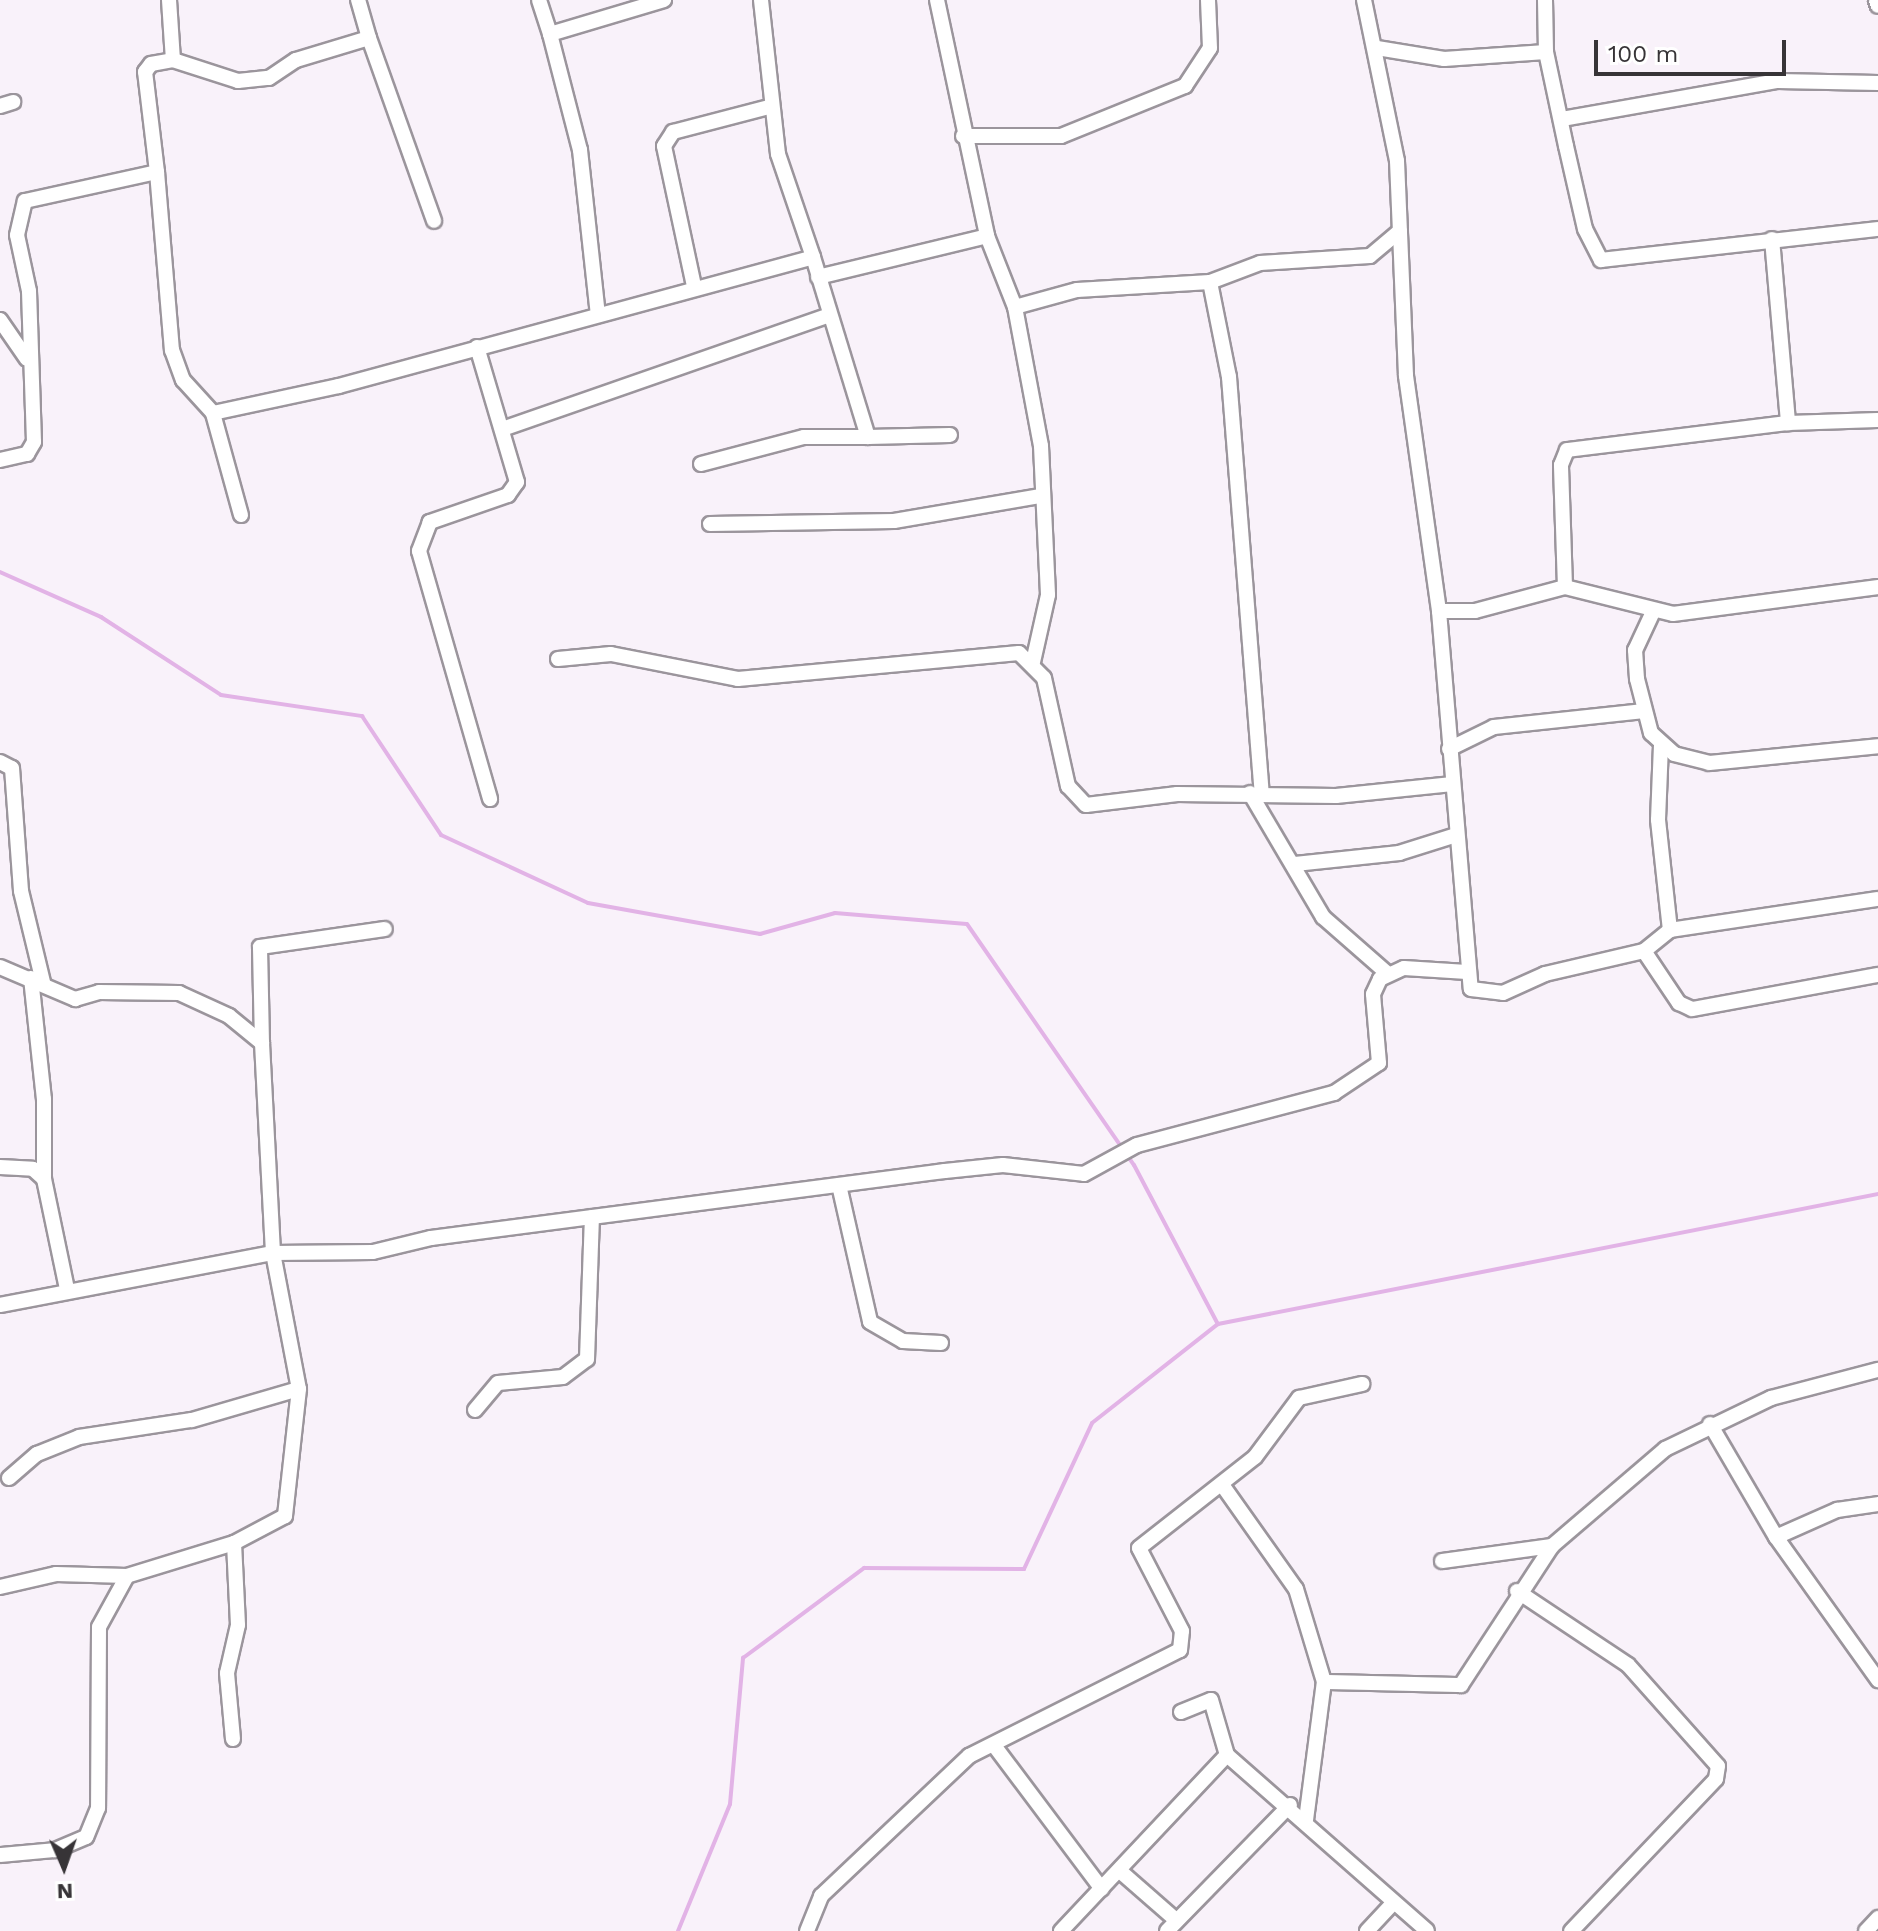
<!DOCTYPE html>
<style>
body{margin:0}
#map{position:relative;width:1878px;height:1931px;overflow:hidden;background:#f9f2fa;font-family:"Work Sans",sans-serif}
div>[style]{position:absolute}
.stream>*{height:4px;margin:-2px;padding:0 2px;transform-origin:2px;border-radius:2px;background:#e2b3e6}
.roads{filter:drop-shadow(2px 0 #9b959c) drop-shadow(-2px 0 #9b959c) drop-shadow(0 2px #9b959c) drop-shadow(0 -2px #9b959c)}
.minor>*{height:14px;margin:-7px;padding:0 7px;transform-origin:7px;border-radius:7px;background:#fff}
span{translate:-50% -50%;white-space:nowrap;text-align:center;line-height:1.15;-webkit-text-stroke:6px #fff;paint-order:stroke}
.north{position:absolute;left:24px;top:1827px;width:80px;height:80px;-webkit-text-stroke:6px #fff;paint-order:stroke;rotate:178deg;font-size:22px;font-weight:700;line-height:32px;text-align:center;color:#373437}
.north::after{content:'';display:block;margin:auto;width:28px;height:36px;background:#373437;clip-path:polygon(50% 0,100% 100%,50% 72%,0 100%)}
.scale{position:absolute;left:1594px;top:40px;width:192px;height:36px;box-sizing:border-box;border:4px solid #373437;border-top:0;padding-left:10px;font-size:24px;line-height:28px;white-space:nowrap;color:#373437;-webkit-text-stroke:6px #fff;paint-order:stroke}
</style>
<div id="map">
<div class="stream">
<div style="left:0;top:572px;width:111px;rotate:24deg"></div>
<div style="left:101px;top:617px;width:143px;rotate:33deg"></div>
<div style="left:221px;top:695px;width:143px;rotate:8.5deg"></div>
<div style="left:362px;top:716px;width:143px;rotate:56.4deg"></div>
<div style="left:441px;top:835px;width:162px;rotate:24.8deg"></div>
<div style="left:588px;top:903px;width:175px;rotate:10.2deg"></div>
<div style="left:760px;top:934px;width:78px;rotate:-15.6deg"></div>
<div style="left:835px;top:913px;width:132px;rotate:4.8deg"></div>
<div style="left:967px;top:924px;width:293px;rotate:55.3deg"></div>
<div style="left:1134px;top:1165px;width:180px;rotate:62.2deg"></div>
<div style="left:678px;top:1931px;width:137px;rotate:-67.7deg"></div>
<div style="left:730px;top:1804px;width:147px;rotate:-84.9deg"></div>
<div style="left:743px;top:1658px;width:151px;rotate:-36.6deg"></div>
<div style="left:864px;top:1568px;width:160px;rotate:0.4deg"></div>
<div style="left:1024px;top:1569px;width:161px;rotate:-65deg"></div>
<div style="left:1092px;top:1423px;width:160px;rotate:-38.2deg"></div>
<div style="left:1218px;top:1324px;width:673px;rotate:-11.14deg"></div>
</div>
<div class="roads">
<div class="minor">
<div style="left:169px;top:0;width:60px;rotate:86.2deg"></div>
<div style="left:539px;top:0;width:36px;rotate:72deg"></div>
<div style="left:550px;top:34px;width:119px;rotate:-16.6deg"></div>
<div style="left:937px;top:0;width:241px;rotate:78deg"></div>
<div style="left:987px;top:236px;width:76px;rotate:68.5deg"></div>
<div style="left:1015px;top:307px;width:141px;rotate:79.4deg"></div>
<div style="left:1041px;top:446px;width:149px;rotate:87.3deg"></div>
<div style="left:1048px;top:595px;width:69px;rotate:102.6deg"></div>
<div style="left:1364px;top:0;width:164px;rotate:78.4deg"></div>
<div style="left:1397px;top:161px;width:215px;rotate:87.6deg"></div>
<div style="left:1406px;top:376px;width:237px;rotate:82deg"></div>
<div style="left:1439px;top:611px;width:379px;rotate:85.2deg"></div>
<div style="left:1471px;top:989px;width:32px;rotate:7deg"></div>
<div style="left:1503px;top:993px;width:46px;rotate:-24.3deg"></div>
<div style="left:1545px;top:974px;width:102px;rotate:-13.1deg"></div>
<div style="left:1644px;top:951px;width:33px;rotate:-39deg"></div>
<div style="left:1670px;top:930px;width:210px;rotate:-8.5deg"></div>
<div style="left:1545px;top:0;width:52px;rotate:88.9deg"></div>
<div style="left:1546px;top:52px;width:96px;rotate:78deg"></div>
<div style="left:1566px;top:146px;width:85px;rotate:77.1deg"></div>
<div style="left:1585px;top:229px;width:35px;rotate:63deg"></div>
<div style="left:1601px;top:260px;width:279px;rotate:-6.4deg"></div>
<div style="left:1876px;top:0;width:6px;rotate:72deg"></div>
<div style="left:550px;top:34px;width:120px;rotate:75.5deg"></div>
<div style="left:580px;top:150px;width:166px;rotate:83.8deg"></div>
<div style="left:369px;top:38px;width:194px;rotate:70.4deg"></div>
<div style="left:1377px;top:48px;width:68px;rotate:9.3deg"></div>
<div style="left:1444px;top:59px;width:102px;rotate:-3.9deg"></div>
<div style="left:0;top:106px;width:14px;rotate:-17deg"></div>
<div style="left:1562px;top:119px;width:219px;rotate:-10deg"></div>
<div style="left:1778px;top:81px;width:100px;rotate:1.1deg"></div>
<div style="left:963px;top:136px;width:98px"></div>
<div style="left:1061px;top:136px;width:134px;rotate:-22deg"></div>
<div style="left:1185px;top:86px;width:45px;rotate:-56.7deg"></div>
<div style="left:1210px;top:48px;width:48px;rotate:-92.4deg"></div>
<div style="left:157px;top:172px;width:179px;rotate:85.2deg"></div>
<div style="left:172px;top:350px;width:32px;rotate:70deg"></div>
<div style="left:183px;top:380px;width:45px;rotate:47.7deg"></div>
<div style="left:1772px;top:239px;width:185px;rotate:85deg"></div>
<div style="left:1788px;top:423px;width:90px;rotate:-1.9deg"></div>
<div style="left:818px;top:277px;width:174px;rotate:-13.6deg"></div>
<div style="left:1210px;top:282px;width:97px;rotate:78.7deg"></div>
<div style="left:1229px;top:377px;width:417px;rotate:85.5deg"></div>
<div style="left:694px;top:286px;width:143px;rotate:-102.1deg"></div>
<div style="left:664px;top:146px;width:17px;rotate:-57deg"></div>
<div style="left:673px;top:132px;width:99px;rotate:-14.6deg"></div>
<div style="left:1015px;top:307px;width:64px;rotate:-15.3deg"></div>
<div style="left:1077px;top:290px;width:133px;rotate:-3.4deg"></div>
<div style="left:1210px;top:282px;width:53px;rotate:-20.8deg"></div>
<div style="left:1260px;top:263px;width:110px;rotate:-3.6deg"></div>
<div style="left:1370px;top:256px;width:39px;rotate:-40deg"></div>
<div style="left:0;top:320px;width:47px;rotate:55.3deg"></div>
<div style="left:477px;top:347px;width:141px;rotate:73.5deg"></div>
<div style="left:517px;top:482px;width:16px;rotate:125deg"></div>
<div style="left:508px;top:495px;width:83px;rotate:160.9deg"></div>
<div style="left:430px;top:522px;width:31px;rotate:111deg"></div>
<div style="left:419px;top:551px;width:258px;rotate:74deg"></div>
<div style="left:505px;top:428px;width:341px;rotate:-19.2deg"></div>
<div style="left:868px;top:437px;width:82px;rotate:-1.4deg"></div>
<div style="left:0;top:460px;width:28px;rotate:-13deg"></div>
<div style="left:27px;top:454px;width:14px;rotate:-60deg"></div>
<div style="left:34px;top:442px;width:151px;rotate:-91.9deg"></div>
<div style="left:29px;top:291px;width:57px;rotate:-102.1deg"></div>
<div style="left:17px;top:235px;width:35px;rotate:-77deg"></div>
<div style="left:25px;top:201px;width:135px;rotate:-12.4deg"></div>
<div style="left:157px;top:172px;width:101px;rotate:-96.8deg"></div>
<div style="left:145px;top:72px;width:10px;rotate:-53deg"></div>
<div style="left:151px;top:64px;width:22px;rotate:-10deg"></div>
<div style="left:173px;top:60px;width:68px;rotate:17.9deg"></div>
<div style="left:238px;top:81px;width:31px;rotate:-6deg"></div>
<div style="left:269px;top:78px;width:32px;rotate:-34deg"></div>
<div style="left:296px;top:60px;width:76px;rotate:-16.8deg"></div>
<div style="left:369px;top:38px;width:40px;rotate:-106deg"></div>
<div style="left:701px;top:464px;width:106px;rotate:-14.7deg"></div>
<div style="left:804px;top:437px;width:64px"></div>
<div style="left:868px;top:437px;width:188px;rotate:-107deg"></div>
<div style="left:241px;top:515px;width:106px;rotate:-105.4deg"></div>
<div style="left:213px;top:413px;width:129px;rotate:-12.1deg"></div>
<div style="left:339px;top:386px;width:491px;rotate:-15.2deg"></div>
<div style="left:813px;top:257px;width:109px;rotate:-108.8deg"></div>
<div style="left:778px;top:154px;width:155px;rotate:-96.3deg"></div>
<div style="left:710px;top:524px;width:184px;rotate:-0.9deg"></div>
<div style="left:894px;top:521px;width:149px;rotate:-9.7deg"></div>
<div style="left:1565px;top:587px;width:122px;rotate:-91.9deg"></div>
<div style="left:1561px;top:465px;width:16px;rotate:-68deg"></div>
<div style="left:1567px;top:450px;width:223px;rotate:-7deg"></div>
<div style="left:1439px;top:611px;width:36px"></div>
<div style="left:1475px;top:611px;width:93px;rotate:-14.9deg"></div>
<div style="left:1565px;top:587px;width:111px;rotate:14deg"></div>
<div style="left:1673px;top:614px;width:207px;rotate:-7.5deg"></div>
<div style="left:1652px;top:614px;width:40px;rotate:115deg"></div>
<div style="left:1635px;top:650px;width:29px;rotate:86deg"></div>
<div style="left:1637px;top:679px;width:56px;rotate:75.5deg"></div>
<div style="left:1651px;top:733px;width:31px;rotate:42deg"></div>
<div style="left:1674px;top:754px;width:36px;rotate:14deg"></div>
<div style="left:1709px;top:763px;width:170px;rotate:-5.7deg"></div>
<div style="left:558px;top:659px;width:53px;rotate:-5.4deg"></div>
<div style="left:611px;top:654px;width:129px;rotate:11.1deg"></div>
<div style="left:738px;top:679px;width:282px;rotate:-5.3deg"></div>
<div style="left:1019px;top:653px;width:35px;rotate:45deg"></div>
<div style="left:1044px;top:678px;width:111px;rotate:77.5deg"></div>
<div style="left:1068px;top:786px;width:26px;rotate:47deg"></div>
<div style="left:1086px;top:805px;width:92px;rotate:-6.9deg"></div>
<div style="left:1177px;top:794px;width:159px;rotate:0.7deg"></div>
<div style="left:1336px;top:796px;width:117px;rotate:-5.9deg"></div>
<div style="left:1661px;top:745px;width:75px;rotate:92.3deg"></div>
<div style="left:1658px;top:820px;width:111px;rotate:83.8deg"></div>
<div style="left:1449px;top:749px;width:50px;rotate:-26.1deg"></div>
<div style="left:1494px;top:727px;width:151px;rotate:-6.1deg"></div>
<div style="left:0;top:762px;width:13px;rotate:27deg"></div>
<div style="left:12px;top:768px;width:123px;rotate:85.8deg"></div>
<div style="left:21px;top:891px;width:94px;rotate:76.4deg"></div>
<div style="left:1250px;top:793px;width:144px;rotate:59.5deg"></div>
<div style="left:1323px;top:917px;width:85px;rotate:41.2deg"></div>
<div style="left:1295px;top:864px;width:105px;rotate:-6deg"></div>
<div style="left:1399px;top:853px;width:60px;rotate:-17.5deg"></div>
<div style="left:1644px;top:951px;width:63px;rotate:56.1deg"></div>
<div style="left:1679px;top:1003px;width:14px;rotate:25deg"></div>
<div style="left:1692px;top:1009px;width:189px;rotate:-10.4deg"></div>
<div style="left:0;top:967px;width:82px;rotate:23.1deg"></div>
<div style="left:75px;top:999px;width:25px;rotate:-16deg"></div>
<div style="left:99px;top:992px;width:80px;rotate:0.7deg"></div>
<div style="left:179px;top:993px;width:55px;rotate:24.7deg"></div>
<div style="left:229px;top:1016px;width:43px;rotate:39.3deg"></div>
<div style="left:262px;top:1043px;width:210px;rotate:87deg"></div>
<div style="left:273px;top:1253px;width:138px;rotate:79.2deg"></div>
<div style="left:299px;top:1389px;width:128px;rotate:96.3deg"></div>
<div style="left:285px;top:1516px;width:58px;rotate:152.1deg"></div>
<div style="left:234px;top:1543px;width:112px;rotate:162.9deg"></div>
<div style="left:127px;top:1576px;width:58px;rotate:118.8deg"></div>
<div style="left:99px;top:1627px;width:181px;rotate:90.3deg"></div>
<div style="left:98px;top:1808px;width:31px;rotate:112deg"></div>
<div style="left:86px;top:1837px;width:34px;rotate:157deg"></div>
<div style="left:55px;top:1850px;width:55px;rotate:174.8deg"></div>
<div style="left:31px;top:978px;width:122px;rotate:83.9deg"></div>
<div style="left:44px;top:1099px;width:80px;rotate:90deg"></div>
<div style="left:262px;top:1043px;width:96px;rotate:-91.2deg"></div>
<div style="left:260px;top:947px;width:126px;rotate:-8.2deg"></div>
<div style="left:0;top:1167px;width:33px;rotate:3deg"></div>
<div style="left:33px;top:1169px;width:15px;rotate:42deg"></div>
<div style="left:44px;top:1179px;width:112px;rotate:78.2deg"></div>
<div style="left:839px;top:1185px;width:140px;rotate:77.2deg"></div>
<div style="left:870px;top:1322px;width:38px;rotate:30deg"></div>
<div style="left:903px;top:1341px;width:38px;rotate:3deg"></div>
<div style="left:0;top:1305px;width:278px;rotate:-10.8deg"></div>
<div style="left:273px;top:1253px;width:100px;rotate:-0.6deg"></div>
<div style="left:373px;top:1252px;width:60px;rotate:-13.6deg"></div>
<div style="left:431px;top:1238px;width:518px;rotate:-7.43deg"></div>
<div style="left:945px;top:1171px;width:58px;rotate:-5.9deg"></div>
<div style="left:1003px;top:1165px;width:81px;rotate:6.3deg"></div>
<div style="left:1084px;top:1174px;width:60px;rotate:-28.7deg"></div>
<div style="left:1137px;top:1145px;width:204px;rotate:-14.8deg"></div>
<div style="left:1334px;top:1093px;width:54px;rotate:-33.7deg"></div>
<div style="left:1379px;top:1063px;width:69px;rotate:-95deg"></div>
<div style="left:1373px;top:994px;width:17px;rotate:-65deg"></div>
<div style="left:1380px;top:979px;width:26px;rotate:-25deg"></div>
<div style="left:1404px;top:968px;width:63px;rotate:3.6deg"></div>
<div style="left:475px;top:1410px;width:35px;rotate:-50deg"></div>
<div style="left:498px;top:1383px;width:65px;rotate:-5.3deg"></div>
<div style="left:563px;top:1377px;width:30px;rotate:-37deg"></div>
<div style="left:587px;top:1359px;width:142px;rotate:-88deg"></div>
<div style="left:1710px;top:1424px;width:131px;rotate:59.7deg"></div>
<div style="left:1776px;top:1537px;width:176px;rotate:54.5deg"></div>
<div style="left:9px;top:1478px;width:37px;rotate:-41deg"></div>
<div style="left:37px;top:1454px;width:45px;rotate:-22deg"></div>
<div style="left:79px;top:1437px;width:114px;rotate:-8.6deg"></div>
<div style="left:192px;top:1420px;width:111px;rotate:-16.2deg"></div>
<div style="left:1223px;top:1486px;width:126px;rotate:54.7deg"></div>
<div style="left:1296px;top:1589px;width:97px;rotate:73.2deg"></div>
<div style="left:1776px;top:1537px;width:67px;rotate:-23.9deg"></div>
<div style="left:1837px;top:1510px;width:41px;rotate:-8.3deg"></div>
<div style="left:1442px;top:1561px;width:111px;rotate:-7.8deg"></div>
<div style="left:0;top:1587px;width:57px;rotate:-13.1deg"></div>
<div style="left:56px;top:1574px;width:71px;rotate:1.6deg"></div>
<div style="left:1517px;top:1591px;width:133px;rotate:33.7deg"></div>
<div style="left:1628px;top:1665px;width:135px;rotate:48.3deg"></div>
<div style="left:1718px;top:1766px;width:13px;rotate:99deg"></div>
<div style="left:1716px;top:1779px;width:210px;rotate:133.6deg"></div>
<div style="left:1181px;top:1712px;width:32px;rotate:-22deg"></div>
<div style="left:1211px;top:1700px;width:57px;rotate:73.8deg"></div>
<div style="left:1227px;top:1755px;width:266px;rotate:41.3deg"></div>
<div style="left:233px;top:1739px;width:66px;rotate:-95.2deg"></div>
<div style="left:227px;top:1673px;width:49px;rotate:-77.1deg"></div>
<div style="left:238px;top:1625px;width:82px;rotate:-92.8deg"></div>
<div style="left:996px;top:1748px;width:176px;rotate:53.1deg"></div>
<div style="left:1306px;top:1820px;width:139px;rotate:-82.6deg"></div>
<div style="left:1324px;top:1682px;width:137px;rotate:1.3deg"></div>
<div style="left:1461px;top:1685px;width:166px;rotate:-56.8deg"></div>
<div style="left:1552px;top:1546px;width:149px;rotate:-40.6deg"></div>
<div style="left:1665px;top:1449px;width:118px;rotate:-25.7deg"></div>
<div style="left:1771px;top:1398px;width:111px;rotate:-14.7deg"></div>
<div style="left:1121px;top:1872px;width:74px;rotate:41.2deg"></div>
<div style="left:807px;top:1931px;width:38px;rotate:-68deg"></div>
<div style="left:821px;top:1896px;width:204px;rotate:-43.4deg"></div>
<div style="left:969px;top:1756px;width:236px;rotate:-26.7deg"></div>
<div style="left:1180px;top:1650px;width:19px;rotate:-84deg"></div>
<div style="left:1182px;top:1631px;width:93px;rotate:-117.4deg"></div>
<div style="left:1139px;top:1548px;width:147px;rotate:-38.1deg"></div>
<div style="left:1255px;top:1457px;width:74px;rotate:-53.3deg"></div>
<div style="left:1299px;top:1398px;width:65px;rotate:-12.5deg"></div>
<div style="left:1061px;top:1931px;width:242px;rotate:-46.7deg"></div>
<div style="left:1167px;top:1931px;width:176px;rotate:-45.7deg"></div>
<div style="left:1367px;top:1931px;width:37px;rotate:-47deg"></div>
<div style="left:1866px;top:1931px;width:18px;rotate:-47deg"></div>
</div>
</div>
<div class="north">N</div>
<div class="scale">100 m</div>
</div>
